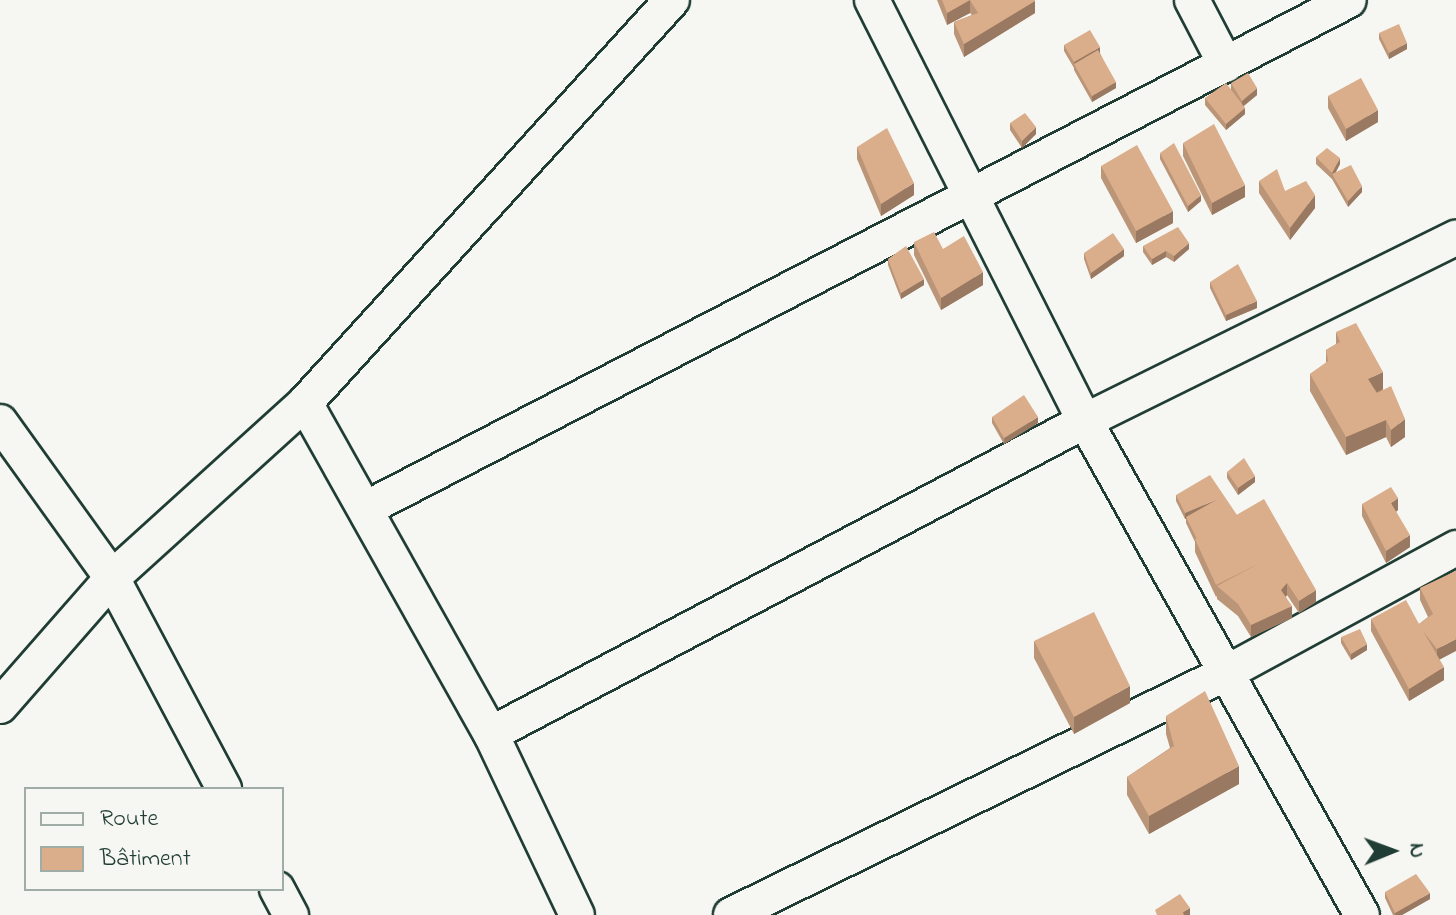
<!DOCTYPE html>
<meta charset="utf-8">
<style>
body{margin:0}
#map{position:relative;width:1456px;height:915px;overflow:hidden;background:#f6f6f2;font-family:"Indie Flower",sans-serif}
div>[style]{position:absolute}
.roads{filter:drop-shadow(2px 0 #1f3d34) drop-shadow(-2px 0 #1f3d34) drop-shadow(0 2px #1f3d34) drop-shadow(0 -2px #1f3d34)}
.minor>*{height:34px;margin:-17px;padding:0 17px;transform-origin:17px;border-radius:17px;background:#f6f6f2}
.wall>*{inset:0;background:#bb9578}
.shaded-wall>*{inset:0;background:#997961}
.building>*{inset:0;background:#daad8b}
span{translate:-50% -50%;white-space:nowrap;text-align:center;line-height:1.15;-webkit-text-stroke:6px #f6f6f2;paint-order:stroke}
.legend{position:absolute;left:24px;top:787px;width:260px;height:104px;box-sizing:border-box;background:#f6f6f2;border:2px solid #a0aca6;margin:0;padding:10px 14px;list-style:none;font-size:24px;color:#1f3d34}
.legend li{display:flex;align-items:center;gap:16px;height:40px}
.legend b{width:40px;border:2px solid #a0aca6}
.north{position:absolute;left:1352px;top:811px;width:80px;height:80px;-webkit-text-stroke:6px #f6f6f2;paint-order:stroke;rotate:89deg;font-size:22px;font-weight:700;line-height:32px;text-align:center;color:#1f3d34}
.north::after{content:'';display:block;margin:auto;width:28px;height:36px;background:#1f3d34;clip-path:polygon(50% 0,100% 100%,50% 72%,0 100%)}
</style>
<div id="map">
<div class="roads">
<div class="minor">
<div style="left:872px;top:0;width:472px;rotate:63.2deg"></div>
<div style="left:1085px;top:421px;width:566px;rotate:60.72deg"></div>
<div style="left:1192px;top:0;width:73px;rotate:62.4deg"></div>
<div style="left:305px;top:403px;width:380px;rotate:60.7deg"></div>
<div style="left:491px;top:734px;width:200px;rotate:64.6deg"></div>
<div style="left:0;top:422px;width:192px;rotate:54.3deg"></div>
<div style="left:112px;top:578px;width:239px;rotate:62deg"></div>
<div style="left:369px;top:507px;width:1103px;rotate:-27.35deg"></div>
<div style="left:0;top:706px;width:170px;rotate:-48.8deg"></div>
<div style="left:112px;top:578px;width:261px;rotate:-42.2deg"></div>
<div style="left:305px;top:403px;width:545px;rotate:-47.68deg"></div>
<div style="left:491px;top:734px;width:671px;rotate:-27.79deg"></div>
<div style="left:1085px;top:421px;width:414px;rotate:-26.3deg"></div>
<div style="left:277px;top:889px;width:30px;rotate:62deg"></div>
<div style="left:731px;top:915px;width:551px;rotate:-26.05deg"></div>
<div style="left:1226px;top:673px;width:262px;rotate:-28.5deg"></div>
</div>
</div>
<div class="wall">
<div style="clip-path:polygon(937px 0,1035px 0,1035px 13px,964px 57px,954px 34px,954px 22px,972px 15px,970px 13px,947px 25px)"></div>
<div style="clip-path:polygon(1379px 33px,1407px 49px,1389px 59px,1379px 39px)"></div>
<div style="clip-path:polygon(1064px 45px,1100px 53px,1116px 88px,1092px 102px,1074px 70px,1074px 68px,1064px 51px)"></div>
<div style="clip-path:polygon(1231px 83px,1257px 95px,1244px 106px,1245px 114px,1226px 130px,1205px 105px,1205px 98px,1231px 89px)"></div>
<div style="clip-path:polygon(1328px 96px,1378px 122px,1346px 141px,1328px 108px)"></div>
<div style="clip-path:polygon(1010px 123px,1036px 134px,1022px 148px,1010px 130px)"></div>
<div style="clip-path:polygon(1183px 143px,1245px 197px,1212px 215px,1183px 156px)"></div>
<div style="clip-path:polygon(857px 147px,914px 195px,881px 216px,857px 159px)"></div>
<div style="clip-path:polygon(1160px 153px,1201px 201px,1188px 212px,1160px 159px)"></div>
<div style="clip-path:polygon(1316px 157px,1340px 164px,1336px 172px,1362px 192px,1348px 207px,1332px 179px,1316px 164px)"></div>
<div style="clip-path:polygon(1101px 166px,1173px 223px,1136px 243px,1101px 178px)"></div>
<div style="clip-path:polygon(1259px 181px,1285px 191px,1315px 208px,1290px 240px,1259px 193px)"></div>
<div style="clip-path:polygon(914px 242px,943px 249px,983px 285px,941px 310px,914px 255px)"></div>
<div style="clip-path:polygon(1143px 246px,1189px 249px,1174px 262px,1166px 257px,1152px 265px,1143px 252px)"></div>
<div style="clip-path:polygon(1084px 253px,1124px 256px,1091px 279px,1084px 259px)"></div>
<div style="clip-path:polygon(888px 259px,924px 285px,901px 299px,888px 265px)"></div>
<div style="clip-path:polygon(1210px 282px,1257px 308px,1226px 321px,1210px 288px)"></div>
<div style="clip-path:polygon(1336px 332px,1383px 389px,1405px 437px,1391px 447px,1386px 437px,1346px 455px,1310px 391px,1310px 374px,1326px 363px,1326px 350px,1336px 344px)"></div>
<div style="clip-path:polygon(992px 417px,1038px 423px,1004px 444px,992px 423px)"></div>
<div style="clip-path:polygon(1227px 472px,1255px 482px,1238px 495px,1227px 478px)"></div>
<div style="clip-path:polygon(1176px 495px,1237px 515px,1316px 602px,1299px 613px,1287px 595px,1286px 597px,1292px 618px,1251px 637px,1238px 616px,1217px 599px,1217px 596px,1216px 597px,1195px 552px,1195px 542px,1186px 523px,1186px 518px,1185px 519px,1176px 501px)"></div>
<div style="clip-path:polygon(1362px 504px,1398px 510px,1396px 512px,1410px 547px,1386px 563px,1362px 516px)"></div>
<div style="clip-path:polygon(1456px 571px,1439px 660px,1444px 680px,1409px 701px,1371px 631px,1371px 619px,1419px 624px,1428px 617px,1420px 600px,1420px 588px)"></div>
<div style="clip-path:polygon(1341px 637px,1367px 650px,1351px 660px,1341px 643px)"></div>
<div style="clip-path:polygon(1034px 641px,1130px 703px,1074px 734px,1034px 658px)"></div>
<div style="clip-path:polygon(1166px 716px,1239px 784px,1149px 834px,1127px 795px,1127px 777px,1170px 748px,1166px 734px)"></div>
<div style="clip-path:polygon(1385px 892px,1430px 899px,1402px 915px,1393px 915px,1385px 898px)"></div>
</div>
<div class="shaded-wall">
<div style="clip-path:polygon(970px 0,970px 13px,947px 25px,947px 13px)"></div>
<div style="clip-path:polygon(1035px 1px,1035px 13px,964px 57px,964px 44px)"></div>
<div style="clip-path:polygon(1407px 43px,1407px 49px,1389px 59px,1389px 53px)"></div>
<div style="clip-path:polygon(1100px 47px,1100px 53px,1074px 64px,1074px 68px,1074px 62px)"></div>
<div style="clip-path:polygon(1116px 82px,1116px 88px,1092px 102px,1092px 96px)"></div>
<div style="clip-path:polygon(1257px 88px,1257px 95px,1242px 107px,1242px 101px)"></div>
<div style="clip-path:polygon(1245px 108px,1245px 114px,1226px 130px,1226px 124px)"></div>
<div style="clip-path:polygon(1378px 110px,1378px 122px,1346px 141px,1346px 129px)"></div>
<div style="clip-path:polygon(1036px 127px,1036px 134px,1022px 148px,1022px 141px)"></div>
<div style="clip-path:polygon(1340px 158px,1340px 164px,1333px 177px,1332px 173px)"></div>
<div style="clip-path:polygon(914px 183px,914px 195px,881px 216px,881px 204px)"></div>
<div style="clip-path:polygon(1245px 185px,1245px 197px,1212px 215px,1212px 203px)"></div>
<div style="clip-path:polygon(1362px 186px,1362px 192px,1348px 207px,1348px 201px)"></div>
<div style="clip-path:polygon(1201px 195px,1201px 201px,1188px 212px,1188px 206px)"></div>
<div style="clip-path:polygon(1315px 195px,1315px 208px,1290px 240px,1290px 228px)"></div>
<div style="clip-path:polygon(1173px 211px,1173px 223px,1136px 243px,1136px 231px)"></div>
<div style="clip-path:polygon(1189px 243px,1189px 249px,1174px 262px,1174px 256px)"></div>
<div style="clip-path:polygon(1124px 249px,1124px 256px,1091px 279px,1091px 273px)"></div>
<div style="clip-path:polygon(1166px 251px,1166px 257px,1152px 265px,1152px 259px)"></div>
<div style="clip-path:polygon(983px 272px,983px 285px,941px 310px,941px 298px)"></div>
<div style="clip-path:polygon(924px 279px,924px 285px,901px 299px,901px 293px)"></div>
<div style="clip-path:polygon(1257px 301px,1257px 308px,1226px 321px,1226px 315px)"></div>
<div style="clip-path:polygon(1383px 372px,1383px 389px,1368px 397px,1368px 379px)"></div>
<div style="clip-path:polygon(1038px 417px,1038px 423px,1004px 444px,1004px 438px)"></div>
<div style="clip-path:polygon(1405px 419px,1405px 437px,1391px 447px,1391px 430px)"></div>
<div style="clip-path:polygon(1386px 420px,1386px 437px,1346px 455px,1346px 437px)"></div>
<div style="clip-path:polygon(1255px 476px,1255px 482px,1238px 495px,1238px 488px)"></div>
<div style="clip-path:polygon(1398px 498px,1398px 510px,1391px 515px,1391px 503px)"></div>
<div style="clip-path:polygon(1218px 499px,1218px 505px,1185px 519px,1185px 513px)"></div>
<div style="clip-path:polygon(1410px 535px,1410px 547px,1386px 563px,1386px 551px)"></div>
<div style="clip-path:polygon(1287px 583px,1287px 595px,1281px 602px,1281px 590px)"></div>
<div style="clip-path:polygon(1316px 590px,1316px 602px,1299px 613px,1299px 601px)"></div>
<div style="clip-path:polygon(1292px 606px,1292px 618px,1251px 637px,1251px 625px)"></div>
<div style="clip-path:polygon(1456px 639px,1456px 651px,1437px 661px,1437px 649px)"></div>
<div style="clip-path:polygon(1367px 644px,1367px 650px,1351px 660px,1351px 654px)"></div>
<div style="clip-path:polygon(1444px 667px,1444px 680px,1409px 701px,1409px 689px)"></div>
<div style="clip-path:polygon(1130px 686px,1130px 703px,1074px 734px,1074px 717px)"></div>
<div style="clip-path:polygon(1239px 766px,1239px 784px,1149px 834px,1149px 816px)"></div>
<div style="clip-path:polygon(1430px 893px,1430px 899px,1402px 915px,1395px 915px,1395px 913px)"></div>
<div style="clip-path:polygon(1190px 908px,1190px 915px,1183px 915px,1183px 912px)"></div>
</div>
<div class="building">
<div style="clip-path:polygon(942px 0,1035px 0,1035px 1px,964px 44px,954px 22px,978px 13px,970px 0,947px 13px)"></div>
<div style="clip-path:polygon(1399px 24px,1407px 43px,1389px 53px,1379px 33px)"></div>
<div style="clip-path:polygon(1090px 30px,1100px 47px,1074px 62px,1064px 45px)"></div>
<div style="clip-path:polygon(1098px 50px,1116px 82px,1092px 96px,1074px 64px)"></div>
<div style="clip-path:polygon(1248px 73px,1257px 88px,1242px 101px,1231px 83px)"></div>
<div style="clip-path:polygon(1361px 78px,1378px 110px,1346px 129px,1328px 96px)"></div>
<div style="clip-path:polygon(1226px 83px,1245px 108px,1226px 124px,1205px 98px)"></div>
<div style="clip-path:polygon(1025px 113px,1036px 127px,1022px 141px,1010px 123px)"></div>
<div style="clip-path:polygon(1214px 124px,1245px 185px,1212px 203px,1183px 143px)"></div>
<div style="clip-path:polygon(887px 128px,914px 183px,881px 204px,857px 147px)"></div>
<div style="clip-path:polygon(1174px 143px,1201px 195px,1188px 206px,1160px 153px)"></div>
<div style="clip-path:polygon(1137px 145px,1173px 211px,1136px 231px,1101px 166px)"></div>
<div style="clip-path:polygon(1327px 148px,1340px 158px,1332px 173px,1316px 157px)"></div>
<div style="clip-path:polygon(1351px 165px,1362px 186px,1348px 201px,1332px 174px)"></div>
<div style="clip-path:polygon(1277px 169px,1285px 191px,1306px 181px,1315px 195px,1290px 228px,1259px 181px)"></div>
<div style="clip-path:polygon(1178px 227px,1189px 243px,1174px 256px,1166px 251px,1152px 259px,1143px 246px)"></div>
<div style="clip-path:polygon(934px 232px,943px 249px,964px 236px,983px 272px,941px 298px,914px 242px)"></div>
<div style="clip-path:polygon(1113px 233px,1124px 249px,1091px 273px,1084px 253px)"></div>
<div style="clip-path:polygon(906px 246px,924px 279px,901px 293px,888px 259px)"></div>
<div style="clip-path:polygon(1238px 264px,1257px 301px,1226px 315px,1210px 282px)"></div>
<div style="clip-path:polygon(1356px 323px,1383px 372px,1368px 379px,1377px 393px,1391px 386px,1405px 419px,1391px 430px,1386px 420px,1346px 437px,1310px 374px,1328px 361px,1326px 350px,1340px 342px,1336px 332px)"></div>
<div style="clip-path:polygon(1024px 395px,1038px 417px,1004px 438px,992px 417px)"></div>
<div style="clip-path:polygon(1244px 458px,1255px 476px,1238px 488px,1227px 472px)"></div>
<div style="clip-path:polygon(1210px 475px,1237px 515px,1197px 539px,1186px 517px,1218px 499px,1185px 513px,1176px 495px)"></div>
<div style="clip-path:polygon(1391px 487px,1398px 498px,1391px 503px,1410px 535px,1386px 551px,1362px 504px)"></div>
<div style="clip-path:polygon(1264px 499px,1316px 590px,1299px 601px,1287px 583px,1281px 590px,1292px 606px,1251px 625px,1238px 604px,1217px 586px,1260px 563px,1216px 585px,1195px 539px)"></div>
<div style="clip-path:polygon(1456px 571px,1456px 639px,1437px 649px,1423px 631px,1444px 667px,1409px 689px,1371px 619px,1406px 600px,1419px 624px,1433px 614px,1420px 588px)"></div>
<div style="clip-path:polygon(1094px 612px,1130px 686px,1074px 717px,1034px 641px)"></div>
<div style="clip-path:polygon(1360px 629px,1367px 644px,1351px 654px,1341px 637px)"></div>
<div style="clip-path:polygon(1205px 691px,1239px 766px,1149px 816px,1127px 777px,1174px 746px,1166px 716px)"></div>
<div style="clip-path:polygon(1416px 874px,1430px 893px,1395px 913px,1385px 892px)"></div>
<div style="clip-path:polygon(1180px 894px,1190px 908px,1183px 912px,1184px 915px,1157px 915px,1155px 910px)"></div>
</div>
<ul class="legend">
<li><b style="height:10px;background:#f6f6f2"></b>Route</li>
<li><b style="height:22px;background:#daad8b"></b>Bâtiment</li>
</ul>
<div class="north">N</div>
</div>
